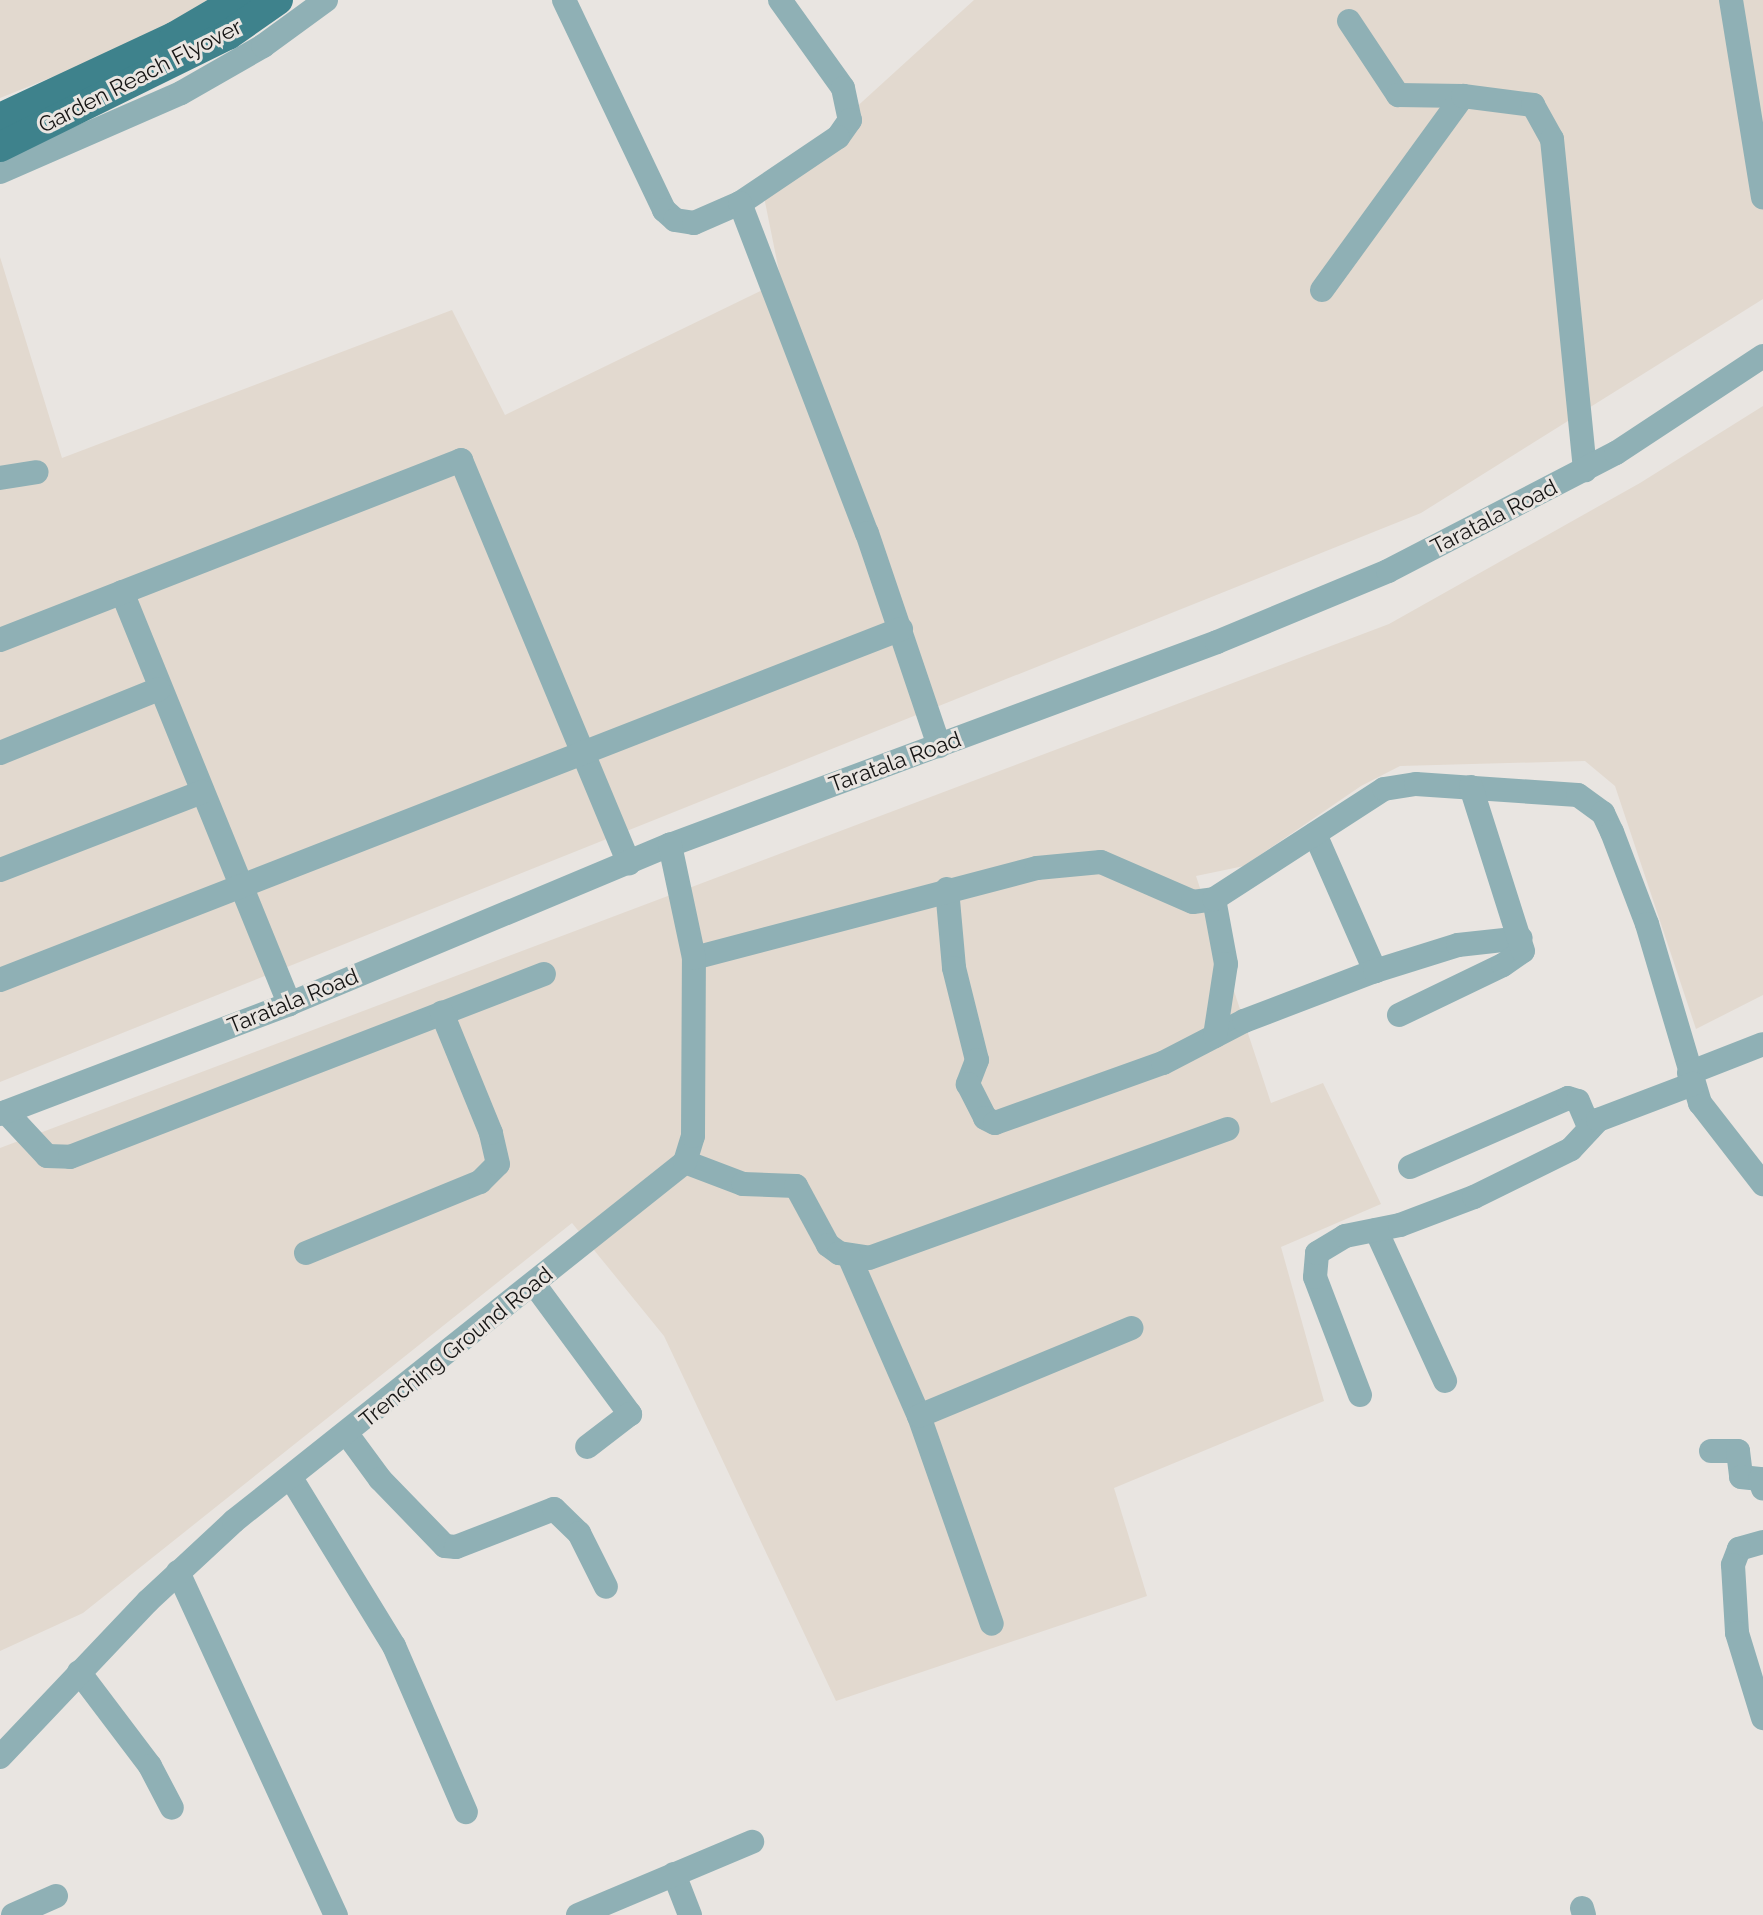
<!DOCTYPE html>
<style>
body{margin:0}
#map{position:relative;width:1763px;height:1915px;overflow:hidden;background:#e9e5e1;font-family:Raleway,sans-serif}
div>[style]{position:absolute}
.built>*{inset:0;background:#e2d9cf}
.minor>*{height:24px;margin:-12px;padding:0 12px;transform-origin:12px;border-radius:12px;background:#8fb0b5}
.major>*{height:30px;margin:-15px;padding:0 15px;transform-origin:15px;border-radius:15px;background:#3e828c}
span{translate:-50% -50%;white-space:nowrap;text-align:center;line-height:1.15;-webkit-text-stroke:6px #e9e5e1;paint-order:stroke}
.street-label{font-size:22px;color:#161514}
</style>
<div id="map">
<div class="built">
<div style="clip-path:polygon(0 0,211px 0,172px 29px,0 98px)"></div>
<div style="clip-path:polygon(974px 0,1763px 0,1763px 299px,1421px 513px,0 1082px,0 257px,62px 458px,452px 310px,505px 415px,781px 281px,763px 192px)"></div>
<div style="clip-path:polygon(1763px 406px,1763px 995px,1696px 1029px,1615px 786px,1585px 761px,1400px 766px,1361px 786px,1244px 866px,1196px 876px,1271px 1103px,1323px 1083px,1381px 1204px,1281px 1247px,1324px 1401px,1114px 1488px,1147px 1596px,836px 1701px,664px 1336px,572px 1223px,83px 1613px,0 1651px,0 1148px,1389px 624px,1640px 483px)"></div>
</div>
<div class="minor">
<div style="left:564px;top:0;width:233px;rotate:64.5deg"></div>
<div style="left:664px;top:210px;width:15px;rotate:42deg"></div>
<div style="left:675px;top:220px;width:19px;rotate:9deg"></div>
<div style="left:694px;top:223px;width:50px;rotate:-23.5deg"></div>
<div style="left:780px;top:0;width:108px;rotate:54.4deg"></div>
<div style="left:843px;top:88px;width:33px;rotate:78deg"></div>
<div style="left:850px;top:120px;width:21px;rotate:125deg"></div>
<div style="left:838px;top:137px;width:118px;rotate:146deg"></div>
<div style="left:740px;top:203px;width:354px;rotate:69deg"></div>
<div style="left:867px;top:533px;width:225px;rotate:71.3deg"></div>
<div style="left:1731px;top:0;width:200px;rotate:80.8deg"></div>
<div style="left:1349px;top:21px;width:89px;rotate:56.5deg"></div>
<div style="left:1398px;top:95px;width:65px;rotate:0.9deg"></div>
<div style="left:0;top:172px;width:197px;rotate:-23.6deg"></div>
<div style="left:181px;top:93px;width:95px;rotate:-29.8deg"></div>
<div style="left:263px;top:46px;width:78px;rotate:-36.1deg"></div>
<div style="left:1322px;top:290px;width:240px;rotate:-54deg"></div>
<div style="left:1463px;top:96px;width:71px;rotate:7.3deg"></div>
<div style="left:1533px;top:105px;width:39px;rotate:61deg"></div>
<div style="left:1552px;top:139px;width:333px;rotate:84.3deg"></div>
<div style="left:0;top:478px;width:37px;rotate:-9deg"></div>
<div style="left:122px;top:592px;width:445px;rotate:67.9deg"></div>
<div style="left:0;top:640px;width:495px;rotate:-21.3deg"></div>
<div style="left:461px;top:460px;width:437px;rotate:67.4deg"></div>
<div style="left:0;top:753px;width:171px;rotate:-21.9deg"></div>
<div style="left:1315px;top:834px;width:150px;rotate:66.3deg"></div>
<div style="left:0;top:870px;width:217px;rotate:-21.1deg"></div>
<div style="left:947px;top:889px;width:79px;rotate:84.9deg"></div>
<div style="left:954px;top:968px;width:95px;rotate:76deg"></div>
<div style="left:977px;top:1060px;width:26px;rotate:111deg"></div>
<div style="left:968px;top:1084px;width:38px;rotate:63deg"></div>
<div style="left:985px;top:1118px;width:11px;rotate:27deg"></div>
<div style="left:995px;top:1123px;width:178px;rotate:-19.7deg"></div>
<div style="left:1163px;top:1063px;width:91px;rotate:-27.4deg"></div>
<div style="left:1244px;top:1021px;width:140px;rotate:-20.9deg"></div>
<div style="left:1375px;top:971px;width:87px;rotate:-17.4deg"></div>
<div style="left:1458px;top:945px;width:63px;rotate:-6.3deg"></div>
<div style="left:1214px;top:899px;width:66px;rotate:79.5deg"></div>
<div style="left:1226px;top:964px;width:73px;rotate:98.7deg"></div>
<div style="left:694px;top:958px;width:355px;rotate:-14.7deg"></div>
<div style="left:1037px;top:868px;width:64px;rotate:-5.4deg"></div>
<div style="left:1101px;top:862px;width:100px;rotate:23.5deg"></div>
<div style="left:1193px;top:902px;width:21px;rotate:-8deg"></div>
<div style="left:1214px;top:899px;width:202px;rotate:-32.9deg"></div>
<div style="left:1384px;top:789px;width:32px;rotate:-9deg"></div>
<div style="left:1416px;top:784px;width:162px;rotate:3.9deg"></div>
<div style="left:1578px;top:795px;width:31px;rotate:36deg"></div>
<div style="left:1603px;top:813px;width:21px;rotate:65deg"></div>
<div style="left:1612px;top:832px;width:98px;rotate:69.2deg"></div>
<div style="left:1647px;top:924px;width:187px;rotate:73.5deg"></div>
<div style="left:1700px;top:1103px;width:103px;rotate:52.1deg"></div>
<div style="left:0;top:980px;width:967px;rotate:-21.28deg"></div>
<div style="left:1399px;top:1015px;width:115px;rotate:-25.7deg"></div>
<div style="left:1503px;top:965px;width:24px;rotate:-35deg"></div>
<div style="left:1523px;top:951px;width:172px;rotate:-107.6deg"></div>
<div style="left:1689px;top:1073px;width:79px;rotate:-21.4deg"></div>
<div style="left:6px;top:1112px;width:60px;rotate:47deg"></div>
<div style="left:47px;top:1156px;width:23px;rotate:2deg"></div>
<div style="left:70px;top:1157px;width:508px;rotate:-21.11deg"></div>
<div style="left:0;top:1114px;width:309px;rotate:-20.8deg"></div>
<div style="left:289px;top:1004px;width:413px;rotate:-22.7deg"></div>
<div style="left:670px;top:845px;width:583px;rotate:-20.36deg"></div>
<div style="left:1217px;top:642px;width:185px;rotate:-22.5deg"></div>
<div style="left:1388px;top:571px;width:257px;rotate:-27.4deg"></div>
<div style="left:1616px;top:453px;width:176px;rotate:-33.4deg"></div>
<div style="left:685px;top:1162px;width:62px;rotate:20.8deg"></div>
<div style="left:743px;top:1184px;width:53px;rotate:2.2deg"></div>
<div style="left:796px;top:1186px;width:67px;rotate:61.5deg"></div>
<div style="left:828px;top:1245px;width:14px;rotate:36deg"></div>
<div style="left:839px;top:1253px;width:30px;rotate:9deg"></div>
<div style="left:869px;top:1258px;width:381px;rotate:-19.8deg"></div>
<div style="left:1410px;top:1167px;width:172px;rotate:-23.6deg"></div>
<div style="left:1568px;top:1098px;width:10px;rotate:17deg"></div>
<div style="left:1578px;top:1101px;width:30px;rotate:67deg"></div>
<div style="left:1376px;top:1230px;width:166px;rotate:65.4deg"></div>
<div style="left:306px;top:1253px;width:188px;rotate:-22.2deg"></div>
<div style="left:480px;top:1182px;width:25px;rotate:-45deg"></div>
<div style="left:498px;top:1164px;width:32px;rotate:-103deg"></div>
<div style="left:491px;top:1133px;width:130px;rotate:-112.2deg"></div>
<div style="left:849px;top:1256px;width:175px;rotate:66.4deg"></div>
<div style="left:919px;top:1416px;width:220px;rotate:70.7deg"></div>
<div style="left:534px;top:1284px;width:162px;rotate:53.6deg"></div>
<div style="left:630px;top:1414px;width:54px;rotate:142.5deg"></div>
<div style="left:1360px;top:1395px;width:126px;rotate:-110.9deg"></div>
<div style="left:1315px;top:1277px;width:24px;rotate:-85deg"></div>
<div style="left:1317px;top:1253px;width:33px;rotate:-31deg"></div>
<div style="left:1345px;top:1236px;width:56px;rotate:-11.3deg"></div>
<div style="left:1400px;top:1225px;width:79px;rotate:-20.7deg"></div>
<div style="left:1474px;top:1197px;width:108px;rotate:-26.3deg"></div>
<div style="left:1571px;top:1149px;width:40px;rotate:-47deg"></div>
<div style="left:1598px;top:1120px;width:102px;rotate:-20.8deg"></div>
<div style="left:919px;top:1416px;width:230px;rotate:-22.5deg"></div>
<div style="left:347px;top:1434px;width:56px;rotate:53.7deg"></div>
<div style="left:380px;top:1479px;width:93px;rotate:45.9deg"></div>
<div style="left:445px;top:1546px;width:11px;rotate:5deg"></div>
<div style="left:456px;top:1547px;width:105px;rotate:-21.2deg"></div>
<div style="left:554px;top:1509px;width:35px;rotate:44deg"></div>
<div style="left:579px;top:1533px;width:60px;rotate:63.4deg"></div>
<div style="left:1711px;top:1451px;width:27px"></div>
<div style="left:1738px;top:1451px;width:26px;rotate:83deg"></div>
<div style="left:1741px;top:1477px;width:19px;rotate:6deg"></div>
<div style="left:1760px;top:1479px;width:10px;rotate:73deg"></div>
<div style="left:291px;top:1478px;width:197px;rotate:58.5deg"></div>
<div style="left:394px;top:1646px;width:181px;rotate:66.6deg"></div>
<div style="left:1763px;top:1542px;width:25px;rotate:164deg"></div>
<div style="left:1739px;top:1549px;width:17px;rotate:111deg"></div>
<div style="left:1733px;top:1565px;width:68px;rotate:86.6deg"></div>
<div style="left:1737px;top:1633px;width:89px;rotate:73deg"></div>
<div style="left:178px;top:1572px;width:378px;rotate:65.3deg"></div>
<div style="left:79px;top:1672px;width:118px;rotate:52.9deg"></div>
<div style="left:150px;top:1766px;width:47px;rotate:62.4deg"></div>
<div style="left:0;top:1757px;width:215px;rotate:-46.5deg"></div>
<div style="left:148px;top:1601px;width:117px;rotate:-42.9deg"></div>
<div style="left:234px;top:1521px;width:576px;rotate:-38.52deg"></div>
<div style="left:685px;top:1162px;width:27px;rotate:-73deg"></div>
<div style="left:693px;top:1136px;width:178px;rotate:-89.7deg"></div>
<div style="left:694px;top:958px;width:116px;rotate:-102deg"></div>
<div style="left:674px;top:1874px;width:44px;rotate:68.7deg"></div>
<div style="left:1582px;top:1908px;width:7px;rotate:74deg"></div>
<div style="left:13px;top:1915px;width:47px;rotate:-23.8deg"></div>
<div style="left:578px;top:1915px;width:189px;rotate:-22.8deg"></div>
</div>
<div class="major">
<div style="left:0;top:118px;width:192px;rotate:-25deg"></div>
<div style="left:174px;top:37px;width:73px;rotate:-30.4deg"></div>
<div style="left:0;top:147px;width:254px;rotate:-26.2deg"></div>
<div style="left:228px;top:35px;width:61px;rotate:-35deg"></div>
</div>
<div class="street-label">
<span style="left:140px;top:76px;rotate:-27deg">Garden Reach Flyover</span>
<span style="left:1494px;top:517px;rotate:-27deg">Taratala Road</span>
<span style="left:895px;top:762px;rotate:-20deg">Taratala Road</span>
<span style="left:293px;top:1001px;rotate:-22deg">Taratala Road</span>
<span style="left:456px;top:1347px;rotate:-39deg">Trenching Ground Road</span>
</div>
</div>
